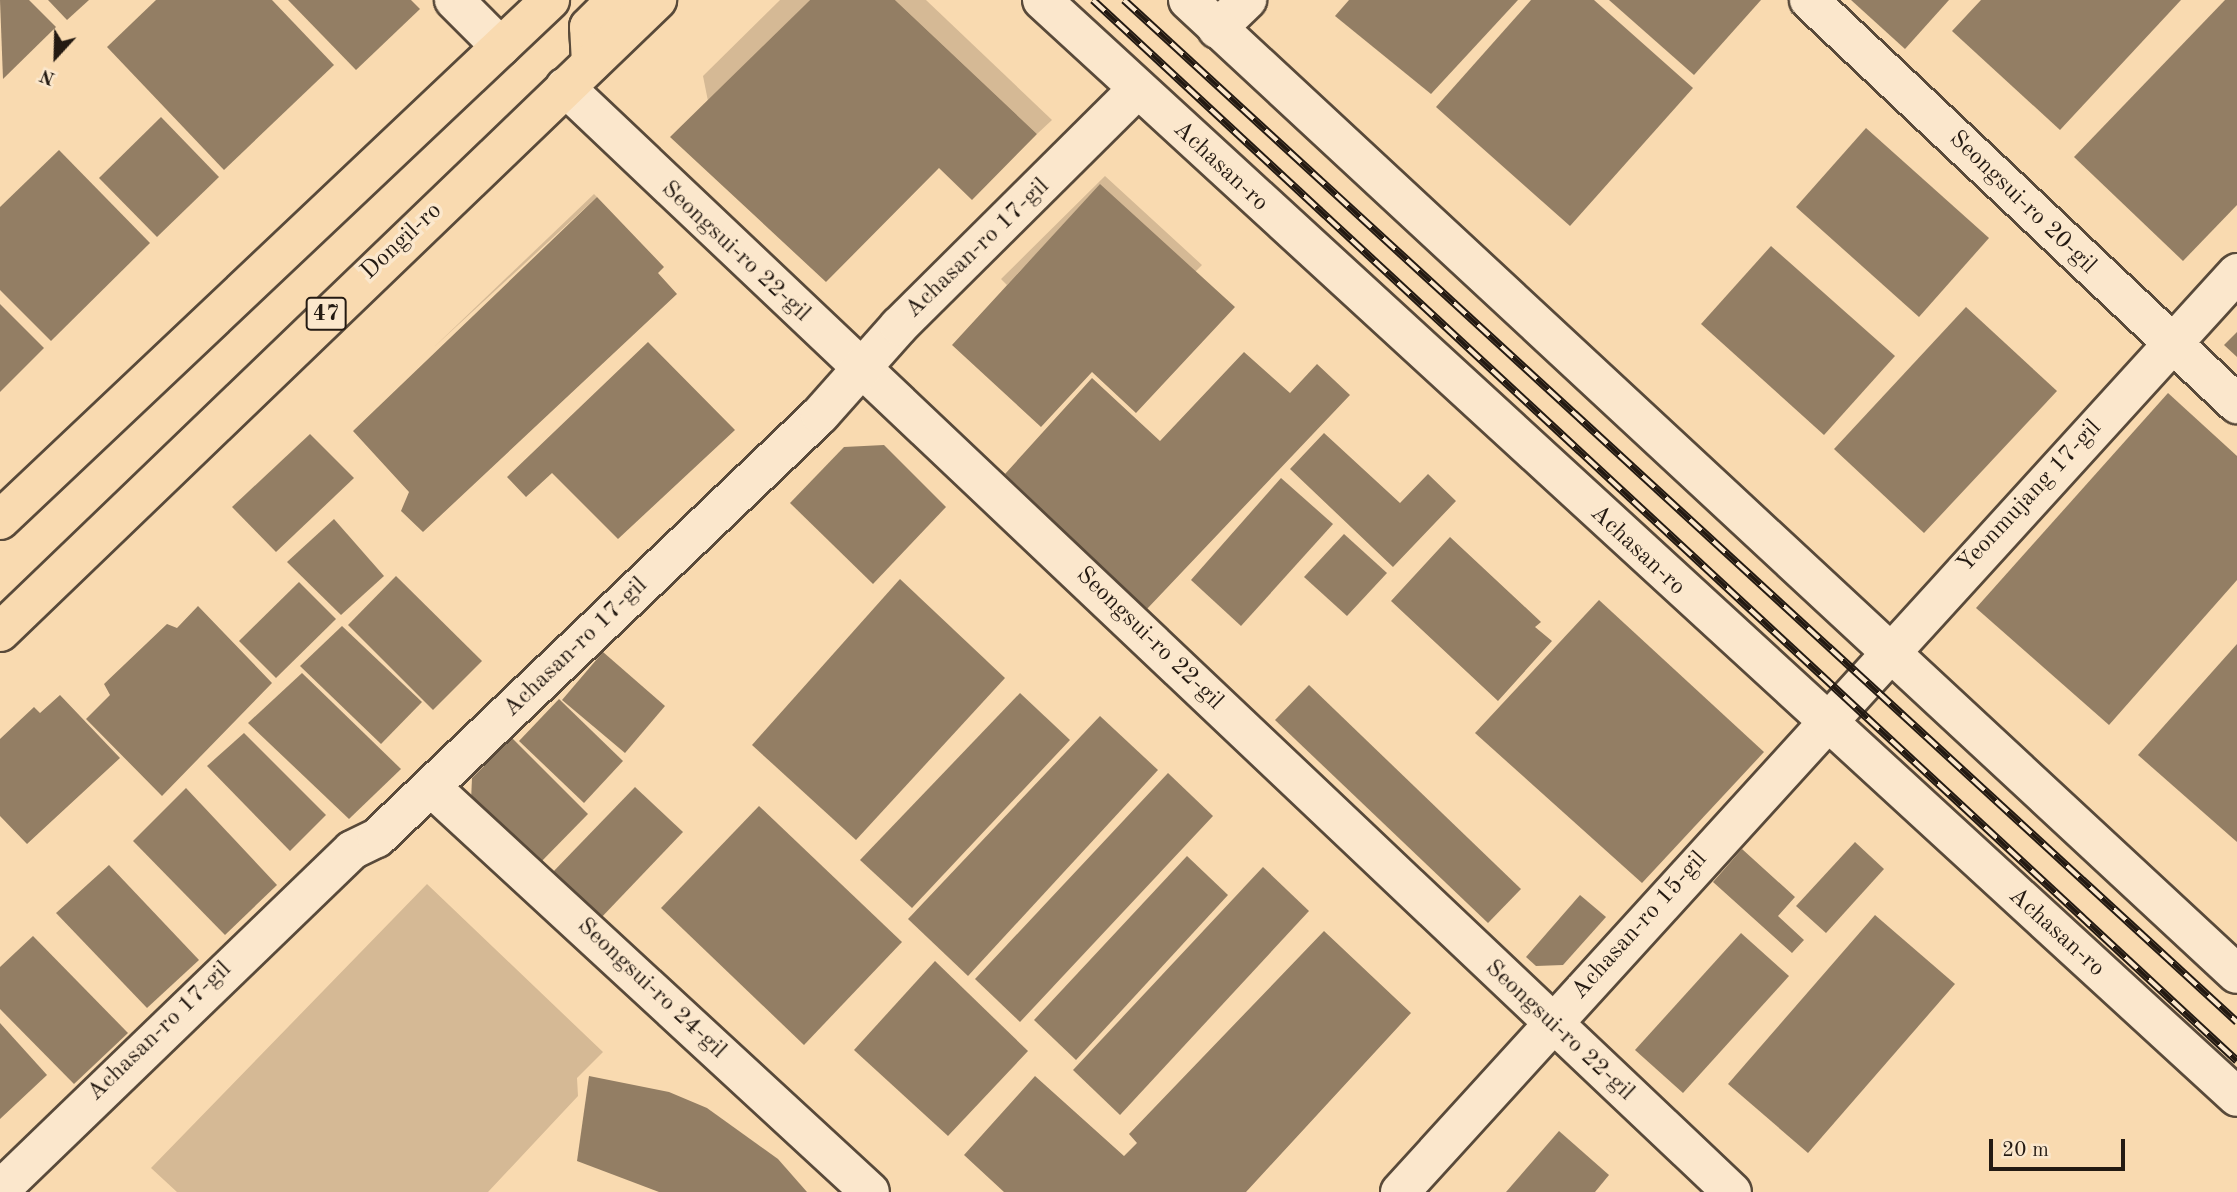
<!DOCTYPE html>
<style>
body{margin:0}
#map{position:relative;width:2237px;height:1192px;overflow:hidden;background:#f9dab0;font-family:"Old Standard TT",serif}
div>[style]{position:absolute}
.green>*{inset:0;background:#d5b995}
.building>*{inset:0;background:#937e64}
.roads{filter:drop-shadow(2px 0 #594a3a) drop-shadow(-2px 0 #594a3a) drop-shadow(0 2px #594a3a) drop-shadow(0 -2px #594a3a)}
.minor>*{height:38px;margin:-19px;padding:0 19px;transform-origin:19px;border-radius:19px;background:#fbe7cc}
.secondary>*{height:38px;margin:-19px;padding:0 19px;transform-origin:19px;border-radius:19px;background:#fbe7cc}
.primary>*{height:38px;margin:-19px;padding:0 19px;transform-origin:19px;border-radius:19px;background:#f9dab0}
.rail>*{height:8px;margin-top:-4px;transform-origin:0;background:repeating-linear-gradient(90deg,#fbe7cc 0 16px,#241a12 0 32px);box-sizing:border-box;border-block:2px solid #241a12}
span{translate:-50% -50%;white-space:nowrap;text-align:center;line-height:1.15;-webkit-text-stroke:7px #fbe7cc;paint-order:stroke}
.shield-label span{padding:2px 5px;background:#fbe7cc;border:2px solid;border-radius:5px;-webkit-text-stroke-width:0}
.shield-label{font-size:23px;color:#241a12;font-weight:700}
.street-label{font-size:24px;color:#241a12}
.north{position:absolute;left:21px;top:21px;width:70px;height:70px;-webkit-text-stroke:5px #fbe7cc;paint-order:stroke;rotate:202deg;font-size:19px;font-weight:700;line-height:28px;text-align:center;color:#241a12}
.north::after{content:'';display:block;margin:auto;width:24px;height:32px;background:#241a12;clip-path:polygon(50% 0,100% 100%,50% 72%,0 100%)}
.scale{position:absolute;left:1989px;top:1139px;width:136px;height:32px;box-sizing:border-box;border:4px solid #241a12;border-top:0;padding-left:9px;font-size:21px;line-height:24px;white-space:nowrap;color:#241a12;-webkit-text-stroke:5px #fbe7cc;paint-order:stroke}
</style>
<div id="map">
<div class="green">
<div style="clip-path:polygon(780px 0,810px 0,708px 101px,703px 76px)"></div>
<div style="clip-path:polygon(895px 0,926px 0,1052px 120px,1037px 134px)"></div>
<div style="clip-path:polygon(1105px 176px,1202px 265px,1195px 272px,1100px 185px,1007px 285px,1001px 279px)"></div>
<div style="clip-path:polygon(594px 194px,597px 197px,433px 348px)"></div>
<div style="clip-path:polygon(427px 884px,603px 1052px,577px 1078px,578px 1096px,488px 1192px,177px 1192px,151px 1168px)"></div>
</div>
<div class="building">
<div style="clip-path:polygon(0 0,29px 0,56px 27px,3px 79px)"></div>
<div style="clip-path:polygon(48px 0,89px 0,67px 20px)"></div>
<div style="clip-path:polygon(156px 0,272px 0,334px 65px,224px 170px,107px 47px)"></div>
<div style="clip-path:polygon(288px 0,411px 0,420px 9px,356px 70px)"></div>
<div style="clip-path:polygon(810px 0,895px 0,1037px 134px,972px 200px,939px 168px,826px 282px,670px 137px)"></div>
<div style="clip-path:polygon(1349px 0,1518px 0,1431px 94px,1335px 16px)"></div>
<div style="clip-path:polygon(1531px 0,1594px 0,1693px 88px,1570px 226px,1436px 107px)"></div>
<div style="clip-path:polygon(1609px 0,1761px 0,1694px 75px)"></div>
<div style="clip-path:polygon(1851px 0,1949px 0,1905px 49px)"></div>
<div style="clip-path:polygon(1981px 0,2181px 0,2060px 130px,1952px 31px)"></div>
<div style="clip-path:polygon(2225px 0,2237px 0,2237px 205px,2183px 261px,2074px 157px)"></div>
<div style="clip-path:polygon(161px 117px,219px 177px,157px 237px,99px 178px)"></div>
<div style="clip-path:polygon(1866px 128px,1989px 238px,1919px 317px,1796px 207px)"></div>
<div style="clip-path:polygon(59px 150px,150px 243px,51px 341px,0 290px,0 207px)"></div>
<div style="clip-path:polygon(1100px 184px,1235px 307px,1136px 413px,1092px 372px,1041px 427px,952px 345px)"></div>
<div style="clip-path:polygon(597px 197px,664px 267px,658px 273px,677px 294px,423px 532px,401px 511px,409px 492px,353px 431px)"></div>
<div style="clip-path:polygon(1771px 246px,1895px 356px,1824px 435px,1701px 324px)"></div>
<div style="clip-path:polygon(0 304px,44px 348px,0 392px)"></div>
<div style="clip-path:polygon(1966px 307px,2057px 391px,1924px 533px,1834px 449px)"></div>
<div style="clip-path:polygon(2237px 332px,2237px 357px,2224px 345px)"></div>
<div style="clip-path:polygon(648px 342px,735px 430px,618px 539px,552px 473px,526px 497px,507px 477px)"></div>
<div style="clip-path:polygon(1244px 352px,1290px 393px,1317px 364px,1350px 395px,1146px 610px,1005px 474px,1092px 378px,1160px 441px)"></div>
<div style="clip-path:polygon(2168px 393px,2237px 456px,2237px 580px,2109px 725px,1976px 608px)"></div>
<div style="clip-path:polygon(1324px 433px,1400px 503px,1428px 474px,1456px 501px,1393px 567px,1290px 469px)"></div>
<div style="clip-path:polygon(310px 434px,354px 478px,276px 552px,232px 507px)"></div>
<div style="clip-path:polygon(884px 445px,946px 507px,873px 584px,790px 503px,844px 447px)"></div>
<div style="clip-path:polygon(1281px 478px,1333px 524px,1241px 626px,1191px 580px)"></div>
<div style="clip-path:polygon(334px 519px,384px 576px,341px 615px,287px 562px)"></div>
<div style="clip-path:polygon(1344px 534px,1387px 573px,1347px 616px,1304px 577px)"></div>
<div style="clip-path:polygon(1450px 537px,1541px 622px,1535px 627px,1552px 641px,1498px 701px,1391px 601px)"></div>
<div style="clip-path:polygon(396px 576px,482px 661px,433px 710px,348px 625px)"></div>
<div style="clip-path:polygon(900px 579px,1005px 678px,856px 840px,752px 745px)"></div>
<div style="clip-path:polygon(299px 582px,336px 619px,276px 678px,239px 641px)"></div>
<div style="clip-path:polygon(1599px 600px,1764px 752px,1642px 883px,1475px 733px)"></div>
<div style="clip-path:polygon(198px 606px,272px 683px,162px 796px,86px 719px,110px 695px,104px 684px,167px 624px,177px 628px)"></div>
<div style="clip-path:polygon(342px 626px,422px 702px,381px 744px,300px 666px)"></div>
<div style="clip-path:polygon(2237px 644px,2237px 842px,2138px 755px)"></div>
<div style="clip-path:polygon(603px 652px,665px 706px,625px 753px,562px 700px)"></div>
<div style="clip-path:polygon(302px 673px,401px 769px,349px 819px,248px 723px)"></div>
<div style="clip-path:polygon(1309px 685px,1521px 889px,1488px 923px,1275px 720px)"></div>
<div style="clip-path:polygon(1020px 693px,1070px 740px,912px 908px,860px 860px)"></div>
<div style="clip-path:polygon(60px 695px,120px 758px,27px 844px,0 816px,0 739px,34px 707px,40px 713px)"></div>
<div style="clip-path:polygon(559px 699px,623px 761px,584px 803px,519px 741px)"></div>
<div style="clip-path:polygon(1100px 716px,1158px 770px,968px 976px,908px 919px)"></div>
<div style="clip-path:polygon(244px 733px,326px 815px,290px 851px,207px 766px)"></div>
<div style="clip-path:polygon(512px 738px,588px 814px,537px 866px,471px 801px,472px 778px)"></div>
<div style="clip-path:polygon(1168px 773px,1213px 816px,1020px 1022px,975px 979px)"></div>
<div style="clip-path:polygon(635px 787px,683px 832px,598px 921px,551px 874px)"></div>
<div style="clip-path:polygon(186px 788px,277px 885px,225px 935px,133px 841px)"></div>
<div style="clip-path:polygon(759px 806px,902px 942px,804px 1045px,661px 908px)"></div>
<div style="clip-path:polygon(1855px 842px,1884px 869px,1826px 933px,1796px 906px)"></div>
<div style="clip-path:polygon(1742px 849px,1795px 897px,1778px 916px,1804px 940px,1792px 953px,1713px 882px)"></div>
<div style="clip-path:polygon(1187px 856px,1228px 895px,1076px 1060px,1034px 1020px)"></div>
<div style="clip-path:polygon(109px 865px,199px 960px,147px 1008px,56px 913px)"></div>
<div style="clip-path:polygon(1263px 867px,1309px 911px,1120px 1115px,1073px 1070px)"></div>
<div style="clip-path:polygon(1580px 895px,1606px 917px,1563px 965px,1536px 966px,1526px 957px)"></div>
<div style="clip-path:polygon(1875px 915px,1955px 984px,1808px 1153px,1728px 1084px)"></div>
<div style="clip-path:polygon(1324px 931px,1411px 1013px,1246px 1192px,1004px 1192px,964px 1155px,1035px 1076px,1124px 1156px,1137px 1143px,1129px 1134px)"></div>
<div style="clip-path:polygon(1741px 933px,1789px 976px,1683px 1093px,1635px 1050px)"></div>
<div style="clip-path:polygon(33px 936px,128px 1033px,74px 1084px,0 1009px,0 967px)"></div>
<div style="clip-path:polygon(935px 961px,1028px 1051px,948px 1136px,854px 1050px)"></div>
<div style="clip-path:polygon(0 1023px,47px 1075px,0 1119px)"></div>
<div style="clip-path:polygon(589px 1076px,669px 1092px,707px 1108px,778px 1159px,807px 1192px,659px 1192px,577px 1161px)"></div>
<div style="clip-path:polygon(1559px 1131px,1609px 1175px,1595px 1192px,1506px 1192px)"></div>
</div>
<div class="roads">
<div class="minor">
<div style="left:454px;top:0;width:66px;rotate:45deg"></div>
<div style="left:1809px;top:0;width:589px;rotate:43.35deg"></div>
<div style="left:1217px;top:29px;width:42px;rotate:-44deg"></div>
<div style="left:565px;top:87px;width:1607px;rotate:43.44deg"></div>
<div style="left:431px;top:787px;width:597px;rotate:42.69deg"></div>
<div style="left:0;top:1190px;width:489px;rotate:-44deg"></div>
<div style="left:352px;top:850px;width:28px;rotate:-26deg"></div>
<div style="left:377px;top:838px;width:613px;rotate:-43.68deg"></div>
<div style="left:820px;top:415px;width:119px;rotate:-48.4deg"></div>
<div style="left:899px;top:326px;width:335px;rotate:-44.8deg"></div>
<div style="left:1400px;top:1192px;width:1243px;rotate:-47.67deg"></div>
</div>
<div class="secondary">
<div style="left:1042px;top:0;width:1622px;rotate:42.55deg"></div>
<div style="left:1188px;top:0;width:1431px;rotate:42.88deg"></div>
</div>
<div class="primary">
<div style="left:591px;top:63px;width:36px;rotate:-93deg"></div>
<div style="left:589px;top:27px;width:38px;rotate:-45deg"></div>
<div style="left:0;top:520px;width:757px;rotate:-43.39deg"></div>
<div style="left:0;top:632px;width:912px;rotate:-43.89deg"></div>
</div>
</div>
<div class="rail">
<div style="left:1093px;top:0;width:1560px;rotate:42.84deg"></div>
<div style="left:1124px;top:0;width:1511px;rotate:42.56deg"></div>
</div>
<div class="shield-label">
<span style="left:326px;top:314px">47</span>
</div>
<div class="street-label">
<span style="left:1220px;top:167px;rotate:43deg">Achasan-ro</span>
<span style="left:2022px;top:203px;rotate:44deg">Seongsui-ro 20-gil</span>
<span style="left:402px;top:242px;rotate:-43deg">Dongil-ro</span>
<span style="left:978px;top:249px;rotate:-44deg">Achasan-ro 17-gil</span>
<span style="left:735px;top:252px;rotate:43deg">Seongsui-ro 22-gil</span>
<span style="left:2030px;top:497px;rotate:-47deg">Yeonmujang 17-gil</span>
<span style="left:1637px;top:551px;rotate:43deg">Achasan-ro</span>
<span style="left:1149px;top:639px;rotate:44deg">Seongsui-ro 22-gil</span>
<span style="left:576px;top:648px;rotate:-44deg">Achasan-ro 17-gil</span>
<span style="left:1640px;top:926px;rotate:-48deg">Achasan-ro 15-gil</span>
<span style="left:2056px;top:933px;rotate:42deg">Achasan-ro</span>
<span style="left:651px;top:989px;rotate:43deg">Seongsui-ro 24-gil</span>
<span style="left:1559px;top:1031px;rotate:43deg">Seongsui-ro 22-gil</span>
<span style="left:160px;top:1032px;rotate:-44deg">Achasan-ro 17-gil</span>
</div>
<div class="north">N</div>
<div class="scale">20 m</div>
</div>
